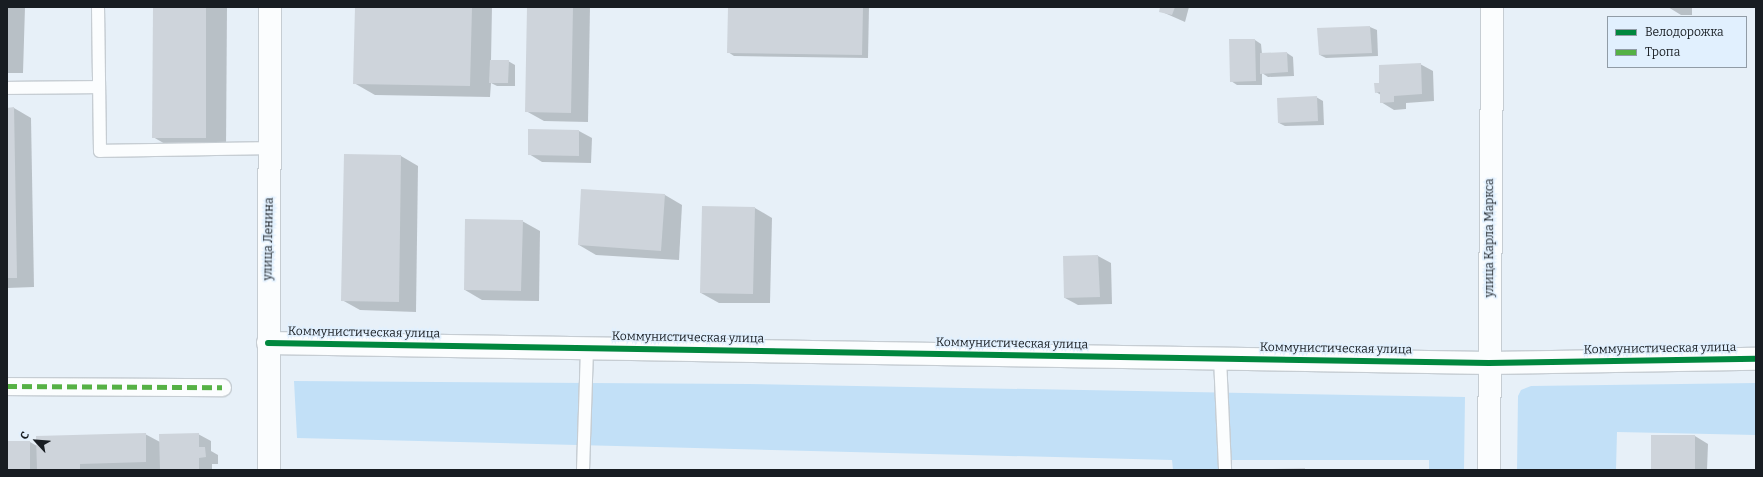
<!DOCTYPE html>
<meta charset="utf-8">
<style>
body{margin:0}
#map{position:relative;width:1763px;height:477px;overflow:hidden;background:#e7f0f8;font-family:Bitter,serif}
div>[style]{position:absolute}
.green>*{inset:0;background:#c2e0f7}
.shadow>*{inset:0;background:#0003}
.building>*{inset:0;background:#ced4db}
.roads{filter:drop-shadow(1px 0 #c6cdd3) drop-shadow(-1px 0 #c6cdd3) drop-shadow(0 1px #c6cdd3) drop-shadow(0 -1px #c6cdd3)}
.service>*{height:12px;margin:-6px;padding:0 6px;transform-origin:6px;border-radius:6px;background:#fbfdfe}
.pedestrian>*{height:17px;margin:-8.5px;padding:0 8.5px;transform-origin:8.5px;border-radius:8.5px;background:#fbfdfe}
.minor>*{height:22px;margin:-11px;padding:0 11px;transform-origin:11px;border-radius:11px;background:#fbfdfe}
.quiet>*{height:5px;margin-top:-2.5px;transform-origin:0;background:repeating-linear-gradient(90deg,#55b145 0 10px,transparent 0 15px)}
.cycleway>*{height:6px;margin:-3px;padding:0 3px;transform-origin:3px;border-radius:3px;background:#00873e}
span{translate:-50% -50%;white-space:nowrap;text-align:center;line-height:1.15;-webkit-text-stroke:3px #e1f0fe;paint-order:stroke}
.street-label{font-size:12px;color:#181d22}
.frame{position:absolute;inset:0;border:8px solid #181d22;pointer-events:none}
.legend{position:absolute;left:1607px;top:16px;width:140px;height:52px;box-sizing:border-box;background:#e1f0fe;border:1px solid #919ca6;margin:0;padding:5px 7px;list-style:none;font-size:12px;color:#181d22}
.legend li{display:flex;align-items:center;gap:8px;height:20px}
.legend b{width:20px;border:1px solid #919ca6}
.north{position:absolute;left:16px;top:421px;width:40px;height:40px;-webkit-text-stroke:3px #e1f0fe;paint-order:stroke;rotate:296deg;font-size:11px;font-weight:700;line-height:16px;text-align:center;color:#181d22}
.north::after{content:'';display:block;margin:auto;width:14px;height:18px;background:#181d22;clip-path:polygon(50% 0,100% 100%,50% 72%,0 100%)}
</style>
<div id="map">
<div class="green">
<div style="clip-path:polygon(294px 381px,749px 384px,1465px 397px,1464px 470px,1429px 470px,1429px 460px,1218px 460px,1218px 470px,1173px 470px,1172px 460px,297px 438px)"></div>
<div style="clip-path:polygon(1756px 383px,1756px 435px,1617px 432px,1616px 470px,1517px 470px,1518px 396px,1521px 390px,1531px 386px)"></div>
</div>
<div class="shadow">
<div style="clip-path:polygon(7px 7px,25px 7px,23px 73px,7px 73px)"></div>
<div style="clip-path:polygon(154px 7px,227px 7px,226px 150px,174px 149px,153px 137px)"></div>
<div style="clip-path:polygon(356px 7px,492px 7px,491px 61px,508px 61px,515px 65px,515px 86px,497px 86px,491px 83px,490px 97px,375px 95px,354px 83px)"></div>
<div style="clip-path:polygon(528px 7px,590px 7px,588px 122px,544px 121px,526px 111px)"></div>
<div style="clip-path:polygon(729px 7px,869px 7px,868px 58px,734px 56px,728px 52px)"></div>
<div style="clip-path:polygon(1161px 7px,1189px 7px,1185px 22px,1160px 11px)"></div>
<div style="clip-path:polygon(1668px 7px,1692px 7px,1692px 15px,1681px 15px)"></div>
<div style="clip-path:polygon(1370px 27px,1377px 30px,1378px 56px,1326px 58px,1320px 55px,1318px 29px)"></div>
<div style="clip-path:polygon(1255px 40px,1261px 44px,1262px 54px,1287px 53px,1293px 57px,1294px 76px,1268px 77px,1262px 73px,1262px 85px,1237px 85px,1231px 81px)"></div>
<div style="clip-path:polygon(1420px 64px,1433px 71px,1434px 101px,1406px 103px,1406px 109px,1394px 110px,1381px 102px,1381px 95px,1376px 92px,1380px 84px)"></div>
<div style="clip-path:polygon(1316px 97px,1323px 101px,1324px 125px,1285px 126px,1279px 123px)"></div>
<div style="clip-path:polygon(14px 108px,31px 118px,34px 287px,7px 288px,7px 109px)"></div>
<div style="clip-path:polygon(579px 131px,592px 138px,591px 163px,542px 162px,529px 154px)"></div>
<div style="clip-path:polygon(401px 156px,418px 166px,416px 312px,360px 310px,342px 300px)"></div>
<div style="clip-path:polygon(665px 195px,682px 205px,679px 260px,596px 255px,579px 245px)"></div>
<div style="clip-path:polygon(755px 208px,772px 218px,770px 303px,719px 303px,701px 293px)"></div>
<div style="clip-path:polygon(522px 221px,540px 231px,539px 301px,482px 300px,465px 290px)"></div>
<div style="clip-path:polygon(1098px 256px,1111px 263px,1112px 304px,1078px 305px,1065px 298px,1064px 257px)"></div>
<div style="clip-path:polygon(145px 434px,160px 442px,198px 434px,211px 441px,211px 451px,218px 455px,218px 464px,212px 464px,212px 470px,7px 470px,7px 442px,30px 442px,37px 446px)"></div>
<div style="clip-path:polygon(1695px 436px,1708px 444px,1707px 470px,1652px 470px)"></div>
</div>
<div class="building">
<div style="clip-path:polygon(153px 7px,206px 7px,206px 138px,152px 138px)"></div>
<div style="clip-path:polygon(355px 7px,472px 7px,470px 86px,353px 84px)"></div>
<div style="clip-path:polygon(527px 7px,573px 7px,571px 113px,525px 112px)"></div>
<div style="clip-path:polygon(728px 7px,863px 7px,862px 55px,727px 53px)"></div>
<div style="clip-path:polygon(1160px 7px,1175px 7px,1172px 15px,1159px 12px)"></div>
<div style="clip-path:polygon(1370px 26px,1372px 53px,1319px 55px,1317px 28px)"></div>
<div style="clip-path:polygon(1229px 39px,1255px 39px,1256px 81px,1230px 82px)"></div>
<div style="clip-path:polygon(1287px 52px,1288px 72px,1260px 74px,1260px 53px)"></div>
<div style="clip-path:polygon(490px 60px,509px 60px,508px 83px,489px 83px)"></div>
<div style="clip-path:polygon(1421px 63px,1422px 94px,1394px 96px,1394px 102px,1380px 103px,1380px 92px,1375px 93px,1374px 83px,1379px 83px,1379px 65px)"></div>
<div style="clip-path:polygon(1317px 96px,1318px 121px,1278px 123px,1277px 98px)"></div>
<div style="clip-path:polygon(14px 107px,17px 278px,7px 278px,7px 108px)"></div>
<div style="clip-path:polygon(528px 129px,579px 130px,579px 156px,528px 155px)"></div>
<div style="clip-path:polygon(344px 154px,401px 155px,399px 302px,341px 301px)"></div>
<div style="clip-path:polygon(581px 189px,665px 194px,661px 251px,578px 245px)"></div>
<div style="clip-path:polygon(702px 206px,755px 207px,753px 294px,700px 293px)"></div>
<div style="clip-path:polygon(465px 219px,523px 220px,521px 291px,464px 290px)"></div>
<div style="clip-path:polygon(1098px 255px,1100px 297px,1064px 298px,1063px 256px)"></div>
<div style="clip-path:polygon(146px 433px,146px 462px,80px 464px,80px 470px,37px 470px,36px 436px)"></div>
<div style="clip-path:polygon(199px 433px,199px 447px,205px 447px,206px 457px,199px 458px,199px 470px,160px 470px,159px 434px)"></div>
<div style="clip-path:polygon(1651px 435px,1695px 435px,1695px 470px,1651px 470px)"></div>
<div style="clip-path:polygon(7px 441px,30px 441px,30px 470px,7px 470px)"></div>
<div style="clip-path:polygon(1305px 468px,1305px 470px,1272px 470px,1272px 469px)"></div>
</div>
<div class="roads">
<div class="service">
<div style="left:98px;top:7px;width:144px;rotate:89.2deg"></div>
<div style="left:100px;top:151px;width:170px;rotate:-1deg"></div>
<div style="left:7px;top:88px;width:92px;rotate:-0.6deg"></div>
<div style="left:1220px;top:358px;width:112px;rotate:87.4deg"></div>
<div style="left:583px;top:470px;width:122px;rotate:-88.1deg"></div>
</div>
<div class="pedestrian">
<div style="left:7px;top:386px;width:215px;rotate:0.3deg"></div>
</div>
<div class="minor">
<div style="left:268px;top:343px;width:1221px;rotate:0.94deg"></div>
<div style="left:1489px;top:363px;width:267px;rotate:-0.9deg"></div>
<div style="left:269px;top:470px;width:463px;rotate:-89.9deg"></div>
<div style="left:1489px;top:470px;width:463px;rotate:-89.6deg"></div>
</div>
</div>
<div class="quiet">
<div style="left:7px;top:386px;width:215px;rotate:0.3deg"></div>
</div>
<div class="cycleway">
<div style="left:268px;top:343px;width:1221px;rotate:0.94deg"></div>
<div style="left:1489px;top:363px;width:267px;rotate:-0.9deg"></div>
</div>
<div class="street-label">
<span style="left:1490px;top:238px;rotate:-90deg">улица Карла Маркса</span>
<span style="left:269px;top:239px;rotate:-89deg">улица Ленина</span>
<span style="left:364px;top:333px;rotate:1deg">Коммунистическая улица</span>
<span style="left:688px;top:338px;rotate:1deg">Коммунистическая улица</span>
<span style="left:1012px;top:344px;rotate:1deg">Коммунистическая улица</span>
<span style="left:1336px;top:349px;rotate:1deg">Коммунистическая улица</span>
<span style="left:1660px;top:349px;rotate:-1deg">Коммунистическая улица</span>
</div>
<div class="frame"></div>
<ul class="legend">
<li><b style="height:5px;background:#00873e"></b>Велодорожка</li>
<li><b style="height:5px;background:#55b145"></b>Тропа</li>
</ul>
<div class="north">С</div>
</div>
